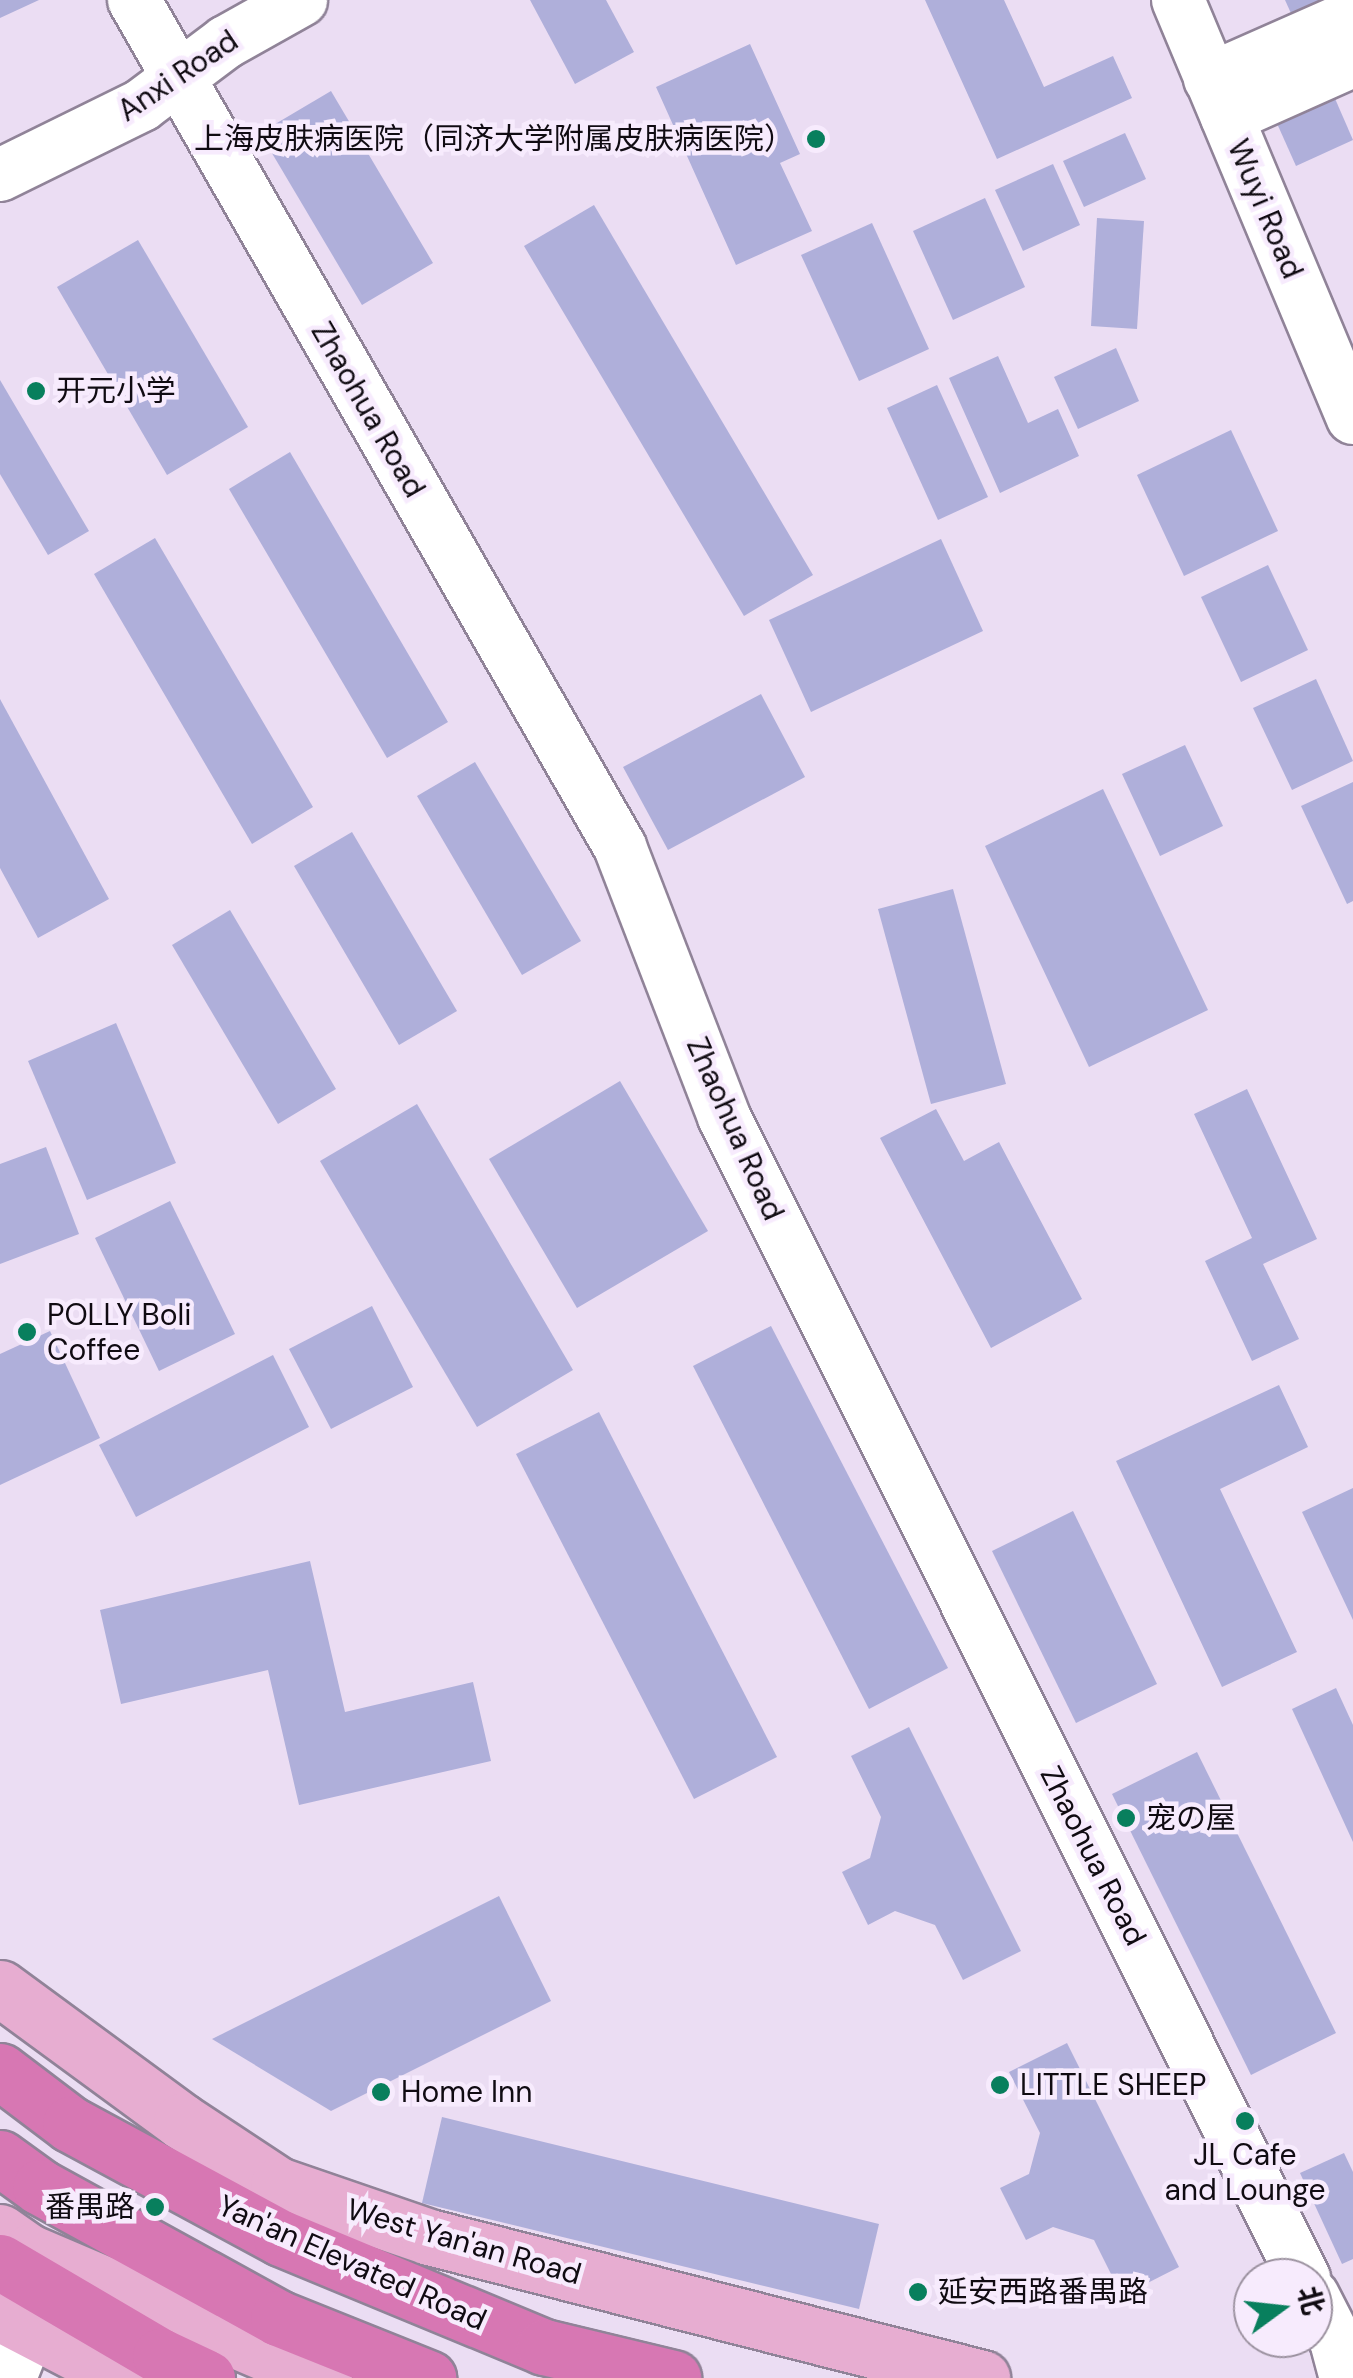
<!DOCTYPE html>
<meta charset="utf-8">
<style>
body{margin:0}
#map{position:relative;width:1353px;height:2378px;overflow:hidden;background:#ebddf3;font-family:"DM Sans","Noto Sans SC","Noto Sans JP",sans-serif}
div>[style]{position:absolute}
.building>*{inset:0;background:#afafda}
.roads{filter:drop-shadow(2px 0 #908398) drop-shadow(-2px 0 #908398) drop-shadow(0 2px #908398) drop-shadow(0 -2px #908398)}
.minor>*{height:52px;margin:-26px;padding:0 26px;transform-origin:26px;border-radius:26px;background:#fff}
.major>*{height:55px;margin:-27.5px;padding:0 27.5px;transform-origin:27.5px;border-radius:27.5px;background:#e7add1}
.highway>*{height:55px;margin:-27.5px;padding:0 27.5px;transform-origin:27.5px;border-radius:27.5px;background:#d777b3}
.dots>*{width:28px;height:28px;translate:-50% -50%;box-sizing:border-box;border:5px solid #f7ebfd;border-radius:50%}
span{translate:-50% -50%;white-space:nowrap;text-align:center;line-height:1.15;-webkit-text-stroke:9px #f7ebfd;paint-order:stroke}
.street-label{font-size:30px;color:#100b12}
.poi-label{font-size:30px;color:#100b12}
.right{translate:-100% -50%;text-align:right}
.left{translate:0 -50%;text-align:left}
.north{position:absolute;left:1233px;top:2258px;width:100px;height:100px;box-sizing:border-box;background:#f7ebfd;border:2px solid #9b919f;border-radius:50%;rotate:75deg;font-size:28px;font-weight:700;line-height:40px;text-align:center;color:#100b12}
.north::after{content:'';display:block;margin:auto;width:35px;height:45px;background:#087f5d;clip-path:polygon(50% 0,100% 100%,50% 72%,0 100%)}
</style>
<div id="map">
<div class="building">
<div style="clip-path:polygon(0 0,39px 0,0 18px)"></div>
<div style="clip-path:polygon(530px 0,606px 0,634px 52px,575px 84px)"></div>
<div style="clip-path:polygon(925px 0,1004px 0,1044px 87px,1113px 56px,1132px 98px,997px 159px)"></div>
<div style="clip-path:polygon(1285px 0,1349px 0,1299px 31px)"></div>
<div style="clip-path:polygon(750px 44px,800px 154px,780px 163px,812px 231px,736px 265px,656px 87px)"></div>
<div style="clip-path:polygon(1313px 48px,1353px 140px,1296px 166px,1255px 74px)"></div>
<div style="clip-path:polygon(331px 91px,433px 263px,362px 305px,260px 133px)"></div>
<div style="clip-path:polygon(1125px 133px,1146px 179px,1084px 207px,1063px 161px)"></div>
<div style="clip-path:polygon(1053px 164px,1080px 225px,1023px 251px,995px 190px)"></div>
<div style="clip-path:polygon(985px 198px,1025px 287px,953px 320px,913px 231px)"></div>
<div style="clip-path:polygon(594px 205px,813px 575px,744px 616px,524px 246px)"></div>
<div style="clip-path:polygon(1097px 218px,1144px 221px,1137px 329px,1091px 326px)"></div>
<div style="clip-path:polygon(872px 223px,929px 349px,859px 381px,801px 255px)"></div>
<div style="clip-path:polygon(138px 240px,248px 427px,167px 475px,57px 287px)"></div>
<div style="clip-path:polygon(1116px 348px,1139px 401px,1078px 429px,1054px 377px)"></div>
<div style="clip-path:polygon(998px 356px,1028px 423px,1058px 409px,1079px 456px,1000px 493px,949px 378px)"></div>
<div style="clip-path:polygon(0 380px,89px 531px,48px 555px,0 474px)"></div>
<div style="clip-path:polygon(937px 385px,988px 497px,938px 520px,887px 408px)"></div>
<div style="clip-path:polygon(1231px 430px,1278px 531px,1184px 576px,1137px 475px)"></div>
<div style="clip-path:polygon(290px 452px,448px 722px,387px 758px,229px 489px)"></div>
<div style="clip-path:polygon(155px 538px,313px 807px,252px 844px,94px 574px)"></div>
<div style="clip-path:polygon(941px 539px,983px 631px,811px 712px,769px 620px)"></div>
<div style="clip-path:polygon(1268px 565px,1308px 650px,1241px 682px,1201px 597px)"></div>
<div style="clip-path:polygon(1316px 679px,1353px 761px,1292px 790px,1253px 708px)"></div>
<div style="clip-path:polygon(761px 694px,805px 777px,668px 850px,623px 767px)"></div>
<div style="clip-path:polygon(0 699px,109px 899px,38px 938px,0 868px)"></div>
<div style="clip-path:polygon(1185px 745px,1223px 826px,1160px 856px,1122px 774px)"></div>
<div style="clip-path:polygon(475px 762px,581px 941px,522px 975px,417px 796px)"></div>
<div style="clip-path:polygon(1353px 782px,1353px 901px,1347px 904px,1301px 806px)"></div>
<div style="clip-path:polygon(1103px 789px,1208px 1010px,1089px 1067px,985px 846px)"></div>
<div style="clip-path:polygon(352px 832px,457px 1011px,399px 1045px,294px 866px)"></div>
<div style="clip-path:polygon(953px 889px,1006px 1084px,931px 1104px,878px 909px)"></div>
<div style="clip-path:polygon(230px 910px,336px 1089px,278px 1124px,172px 945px)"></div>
<div style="clip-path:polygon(116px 1023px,176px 1163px,87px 1200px,28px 1061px)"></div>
<div style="clip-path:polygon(620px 1081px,708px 1231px,577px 1308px,489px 1159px)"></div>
<div style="clip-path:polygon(1247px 1089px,1317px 1239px,1263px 1264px,1299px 1339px,1252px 1361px,1205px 1261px,1252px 1238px,1194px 1114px)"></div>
<div style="clip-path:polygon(417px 1104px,573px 1370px,477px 1427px,320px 1161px)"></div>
<div style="clip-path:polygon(936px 1109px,964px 1161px,999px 1142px,1082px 1299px,991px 1348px,880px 1138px)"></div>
<div style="clip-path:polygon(46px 1147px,79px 1234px,0 1264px,0 1164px)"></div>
<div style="clip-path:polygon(170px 1201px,235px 1334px,159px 1371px,95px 1238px)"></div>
<div style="clip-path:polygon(372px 1306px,413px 1387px,331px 1429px,289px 1349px)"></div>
<div style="clip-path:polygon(771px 1326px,948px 1668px,869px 1709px,693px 1366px)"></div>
<div style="clip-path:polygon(50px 1331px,100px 1438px,0 1485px,0 1354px)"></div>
<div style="clip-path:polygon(273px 1355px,309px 1427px,136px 1517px,99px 1445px)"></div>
<div style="clip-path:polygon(1279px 1385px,1308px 1447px,1220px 1489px,1297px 1652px,1222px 1687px,1116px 1461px)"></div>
<div style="clip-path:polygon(599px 1412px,777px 1757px,694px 1799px,516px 1454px)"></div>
<div style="clip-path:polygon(1353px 1488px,1353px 1620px,1302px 1512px)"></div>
<div style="clip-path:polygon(1073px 1511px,1157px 1684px,1076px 1723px,992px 1551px)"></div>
<div style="clip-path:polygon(310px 1561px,345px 1712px,473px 1682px,491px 1761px,299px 1805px,268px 1670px,121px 1704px,100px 1610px)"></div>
<div style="clip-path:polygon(1336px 1688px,1353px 1725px,1353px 1842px,1292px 1709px)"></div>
<div style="clip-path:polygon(909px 1727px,1021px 1951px,963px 1980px,935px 1925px,895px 1911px,868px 1925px,842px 1872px,870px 1858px,881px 1817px,851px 1756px)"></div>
<div style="clip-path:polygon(1197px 1752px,1336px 2033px,1251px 2075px,1112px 1794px)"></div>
<div style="clip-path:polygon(499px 1896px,551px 2001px,331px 2111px,212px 2039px)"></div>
<div style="clip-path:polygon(1067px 2043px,1179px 2267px,1122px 2296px,1094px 2240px,1053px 2227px,1026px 2240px,1000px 2188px,1029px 2174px,1040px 2133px,1009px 2072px)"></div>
<div style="clip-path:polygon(442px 2117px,879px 2224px,859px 2309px,422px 2203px)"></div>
<div style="clip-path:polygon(1344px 2153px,1353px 2172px,1353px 2259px,1342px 2264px,1300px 2173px)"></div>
</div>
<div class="roads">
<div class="minor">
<div style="left:134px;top:0;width:977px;rotate:60.15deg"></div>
<div style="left:620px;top:847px;width:289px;rotate:68.9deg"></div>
<div style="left:724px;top:1117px;width:1298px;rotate:63.45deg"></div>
<div style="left:1178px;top:0;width:453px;rotate:67.3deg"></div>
<div style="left:1210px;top:79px;width:156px;rotate:-23.8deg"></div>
<div style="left:1227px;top:117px;width:138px;rotate:-24deg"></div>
<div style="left:0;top:175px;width:158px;rotate:-26.2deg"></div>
<div style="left:142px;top:105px;width:105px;rotate:-36.9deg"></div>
<div style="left:226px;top:42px;width:86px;rotate:-29.2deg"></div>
<div style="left:1313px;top:2296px;width:51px;rotate:62.9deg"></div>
<div style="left:1336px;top:2341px;width:38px;rotate:75deg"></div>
<div style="left:10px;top:2378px;width:52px;rotate:-68.4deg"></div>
</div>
<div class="major">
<div style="left:0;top:1988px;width:225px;rotate:36.3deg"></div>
<div style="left:181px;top:2121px;width:116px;rotate:33.4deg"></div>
<div style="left:278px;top:2185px;width:160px;rotate:19deg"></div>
<div style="left:429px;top:2237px;width:571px;rotate:14.3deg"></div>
<div style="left:0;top:2232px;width:35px;rotate:35deg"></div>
<div style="left:29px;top:2252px;width:321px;rotate:23.1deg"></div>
<div style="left:0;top:2313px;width:141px;rotate:27.5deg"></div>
</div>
<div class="highway">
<div style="left:0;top:2071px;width:88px;rotate:37.1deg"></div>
<div style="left:70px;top:2124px;width:240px;rotate:28.4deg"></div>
<div style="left:281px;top:2238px;width:285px;rotate:22.5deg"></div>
<div style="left:544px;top:2347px;width:133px;rotate:13.5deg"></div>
<div style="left:0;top:2158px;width:49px;rotate:35.9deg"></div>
<div style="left:40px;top:2187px;width:272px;rotate:28.8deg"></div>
<div style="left:278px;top:2318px;width:162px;rotate:21.8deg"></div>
<div style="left:0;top:2262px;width:186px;rotate:30.4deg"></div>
<div style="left:160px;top:2356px;width:52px;rotate:25.1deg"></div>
</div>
</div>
<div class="dots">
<div style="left:816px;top:139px;background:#087f5d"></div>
<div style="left:36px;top:391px;background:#087f5d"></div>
<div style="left:27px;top:1332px;background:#087f5d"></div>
<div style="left:1126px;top:1818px;background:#087f5d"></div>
<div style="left:1000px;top:2085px;background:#087f5d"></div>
<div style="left:381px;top:2092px;background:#087f5d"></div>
<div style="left:1245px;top:2121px;background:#087f5d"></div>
<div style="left:155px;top:2207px;background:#087f5d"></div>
<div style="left:918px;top:2292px;background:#087f5d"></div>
</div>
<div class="street-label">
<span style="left:178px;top:76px;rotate:-34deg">Anxi Road</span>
<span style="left:1265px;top:209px;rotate:67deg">Wuyi Road</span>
<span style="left:368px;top:410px;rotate:60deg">Zhaohua Road</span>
<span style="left:735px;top:1129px;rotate:66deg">Zhaohua Road</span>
<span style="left:1093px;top:1856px;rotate:63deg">Zhaohua Road</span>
<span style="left:464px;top:2242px;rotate:16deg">West Yan'an Road</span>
<span style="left:352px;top:2263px;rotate:24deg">Yan'an Elevated Road</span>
</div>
<div class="poi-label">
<span class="right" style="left:794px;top:139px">上海皮肤病医院（同济大学附属皮肤病医院）</span>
<span class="left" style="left:56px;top:391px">开元小学</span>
<span class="left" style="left:47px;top:1332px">POLLY Boli<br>Coffee</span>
<span class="left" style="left:1146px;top:1818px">宠の屋</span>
<span class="left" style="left:1020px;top:2085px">LITTLE SHEEP</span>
<span class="left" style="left:401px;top:2092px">Home Inn</span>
<span style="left:1245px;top:2172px">JL Cafe<br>and Lounge</span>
<span class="right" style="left:135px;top:2207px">番禺路</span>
<span class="left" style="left:938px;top:2292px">延安西路番禺路</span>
</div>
<div class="north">北</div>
</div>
